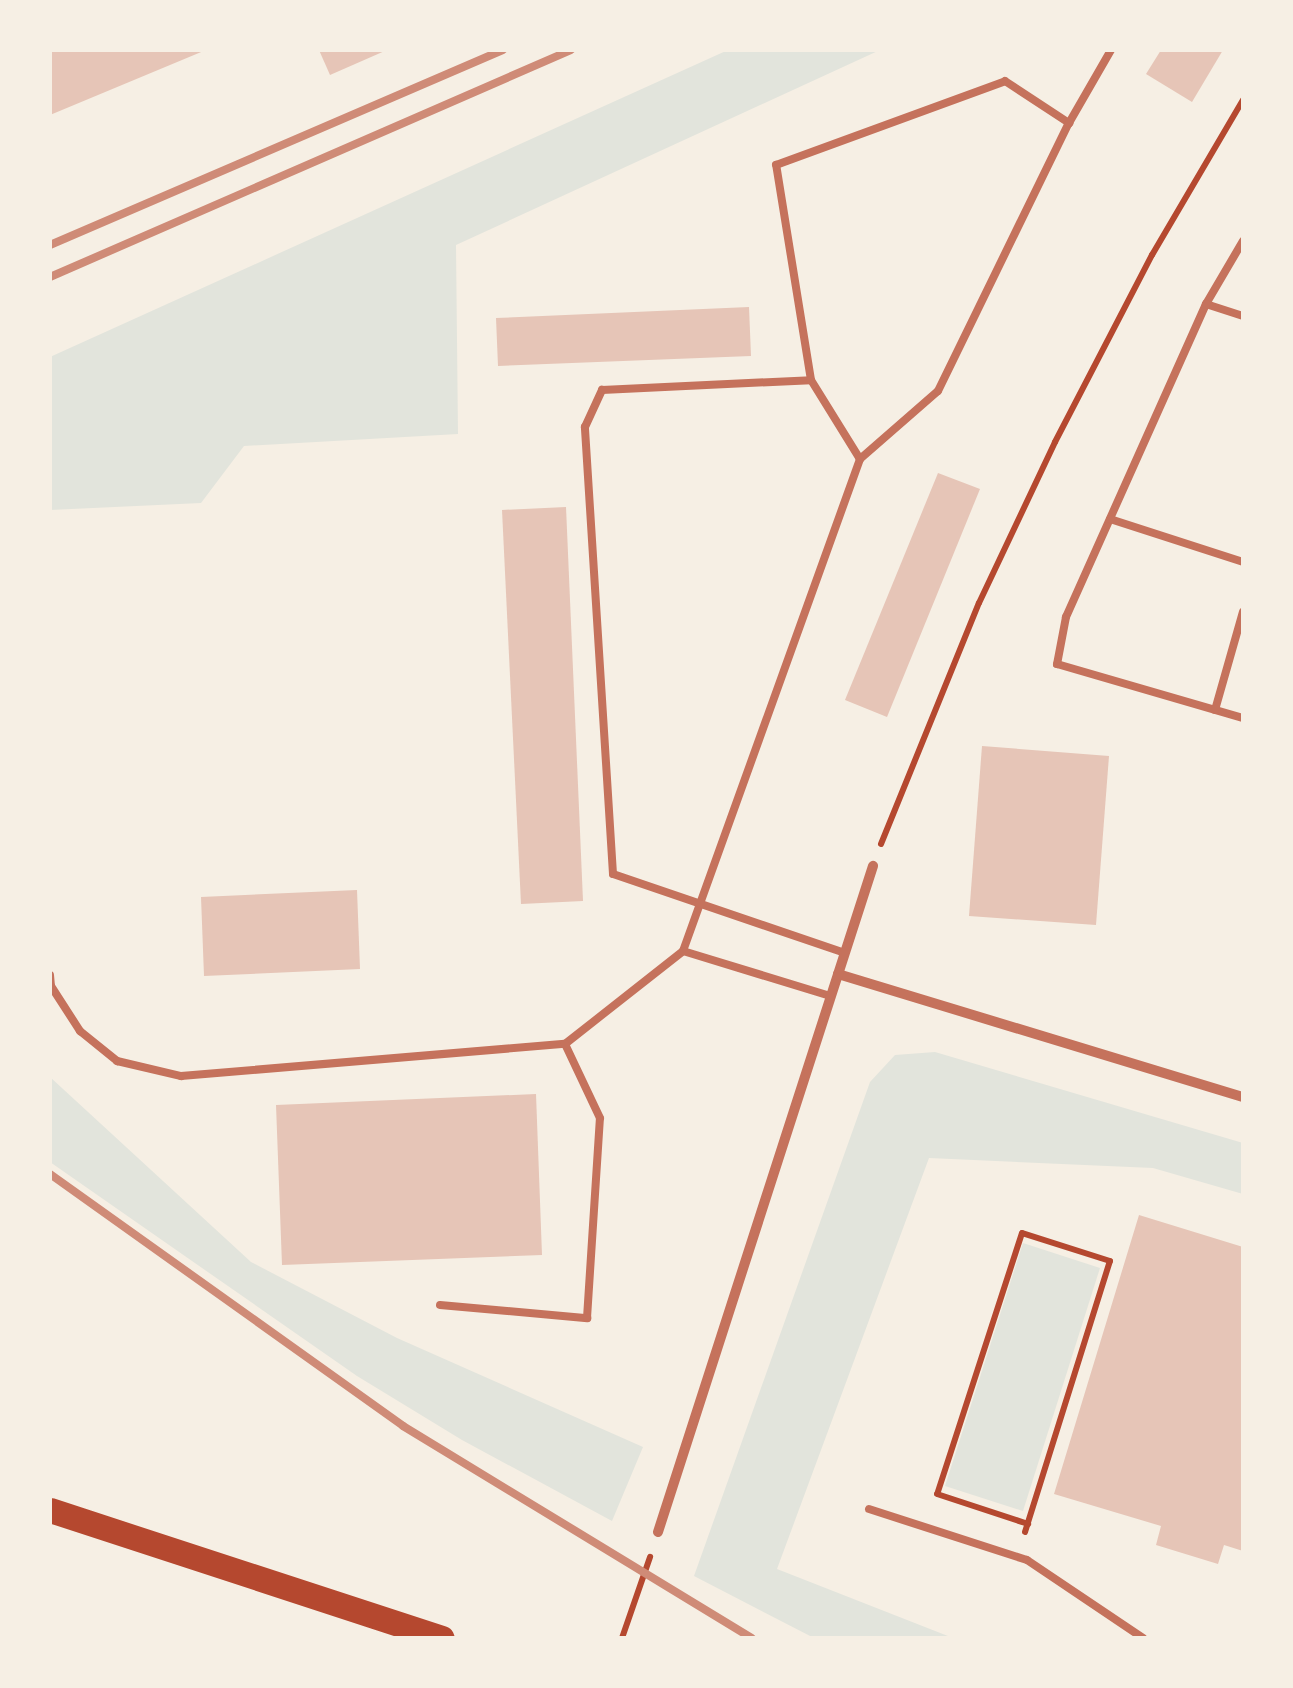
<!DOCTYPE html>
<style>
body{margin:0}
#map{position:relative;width:1293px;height:1688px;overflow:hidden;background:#f6efe4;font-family:"Alegreya Sans",sans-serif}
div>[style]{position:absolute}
.green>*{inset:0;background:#e2e4dc}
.building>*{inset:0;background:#e6c5b7}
.path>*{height:6px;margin:-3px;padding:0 3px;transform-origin:3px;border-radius:3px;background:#b5482f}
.service>*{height:8px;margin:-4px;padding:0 4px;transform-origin:4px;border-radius:4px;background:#c5725c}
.minor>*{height:10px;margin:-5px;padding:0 5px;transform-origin:5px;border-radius:5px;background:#c5725c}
.primary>*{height:25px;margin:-12.5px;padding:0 12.5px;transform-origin:12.5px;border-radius:12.5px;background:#b5482f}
.rail>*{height:8px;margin:-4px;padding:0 4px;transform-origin:4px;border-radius:4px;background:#cf8b77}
span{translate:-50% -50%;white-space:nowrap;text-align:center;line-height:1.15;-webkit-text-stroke:8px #f6efe4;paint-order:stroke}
.frame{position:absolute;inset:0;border:52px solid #f6efe4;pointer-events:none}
</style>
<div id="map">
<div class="green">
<div style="clip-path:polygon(728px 50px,880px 50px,456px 245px,458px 434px,244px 446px,201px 503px,50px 510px,50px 357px)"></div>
<div style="clip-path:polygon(935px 1052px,1243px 1143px,1243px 1194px,1153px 1168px,929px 1158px,777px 1569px,953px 1638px,814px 1638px,694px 1576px,870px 1082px,895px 1055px)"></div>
<div style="clip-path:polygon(50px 1077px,251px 1262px,397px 1338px,643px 1447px,612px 1521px,462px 1440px,357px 1376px,50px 1162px)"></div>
<div style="clip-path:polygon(1023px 1243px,1100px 1268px,1023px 1511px,945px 1486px)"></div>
</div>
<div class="building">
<div style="clip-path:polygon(50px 50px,206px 50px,50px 115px)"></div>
<div style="clip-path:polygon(319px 50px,387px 50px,330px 75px)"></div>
<div style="clip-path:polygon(1161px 50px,1223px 50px,1192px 102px,1146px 74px)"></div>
<div style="clip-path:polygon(749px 307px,751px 356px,498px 366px,496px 318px)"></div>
<div style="clip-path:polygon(938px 473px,980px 489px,887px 717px,845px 700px)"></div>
<div style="clip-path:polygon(566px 507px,583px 901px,521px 904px,502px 510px)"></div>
<div style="clip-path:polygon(982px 746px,1109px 756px,1096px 925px,969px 916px)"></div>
<div style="clip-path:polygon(357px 890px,360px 969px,204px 976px,201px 897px)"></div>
<div style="clip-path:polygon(536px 1094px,542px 1255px,282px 1265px,276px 1105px)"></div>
<div style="clip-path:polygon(1139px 1215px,1243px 1247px,1243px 1551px,1224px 1545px,1218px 1564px,1156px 1545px,1161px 1526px,1054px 1494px)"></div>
</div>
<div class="path">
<div style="left:881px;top:844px;width:260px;rotate:-67.9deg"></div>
<div style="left:979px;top:603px;width:178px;rotate:-64.7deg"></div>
<div style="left:1055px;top:442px;width:211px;rotate:-62.6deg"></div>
<div style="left:1152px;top:255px;width:180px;rotate:-59.6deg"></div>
<div style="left:1025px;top:1532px;width:284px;rotate:-72.6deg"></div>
<div style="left:1110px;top:1261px;width:92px;rotate:-162.3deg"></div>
<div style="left:1022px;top:1233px;width:274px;rotate:108deg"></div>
<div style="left:937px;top:1494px;width:96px;rotate:18.2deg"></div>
<div style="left:622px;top:1638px;width:86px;rotate:-70.9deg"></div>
</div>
<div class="service">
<div style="left:1206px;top:304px;width:73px;rotate:-59.6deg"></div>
<div style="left:1243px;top:316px;width:39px;rotate:-162deg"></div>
<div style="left:1206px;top:304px;width:343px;rotate:114.1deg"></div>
<div style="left:1066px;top:617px;width:48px;rotate:100.8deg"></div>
<div style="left:1057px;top:664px;width:194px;rotate:16.2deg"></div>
<div style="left:811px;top:380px;width:218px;rotate:-99.2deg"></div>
<div style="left:776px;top:165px;width:244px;rotate:-20.1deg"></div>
<div style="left:1005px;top:81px;width:77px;rotate:33.3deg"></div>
<div style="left:1110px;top:519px;width:140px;rotate:17.9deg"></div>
<div style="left:1215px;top:710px;width:102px;rotate:-74.1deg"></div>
<div style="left:683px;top:951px;width:523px;rotate:-70.21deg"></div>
<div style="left:845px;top:953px;width:245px;rotate:-161.2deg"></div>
<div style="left:613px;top:874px;width:448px;rotate:-93.6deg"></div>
<div style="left:585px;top:427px;width:41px;rotate:-65.3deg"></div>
<div style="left:602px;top:390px;width:209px;rotate:-2.7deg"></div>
<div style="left:811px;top:380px;width:93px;rotate:58.2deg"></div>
<div style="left:860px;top:459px;width:103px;rotate:-41.1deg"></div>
<div style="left:938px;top:391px;width:298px;rotate:-64deg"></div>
<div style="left:1069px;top:123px;width:84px;rotate:-60.1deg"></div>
<div style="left:50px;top:975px;width:11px;rotate:85deg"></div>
<div style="left:51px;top:986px;width:54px;rotate:57.2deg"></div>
<div style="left:80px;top:1031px;width:48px;rotate:39deg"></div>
<div style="left:117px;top:1061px;width:66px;rotate:13.2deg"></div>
<div style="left:181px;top:1076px;width:385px;rotate:-4.8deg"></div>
<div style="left:565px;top:1044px;width:150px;rotate:-38.2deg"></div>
<div style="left:683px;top:951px;width:154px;rotate:17deg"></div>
<div style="left:440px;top:1305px;width:148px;rotate:5.1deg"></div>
<div style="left:587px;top:1318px;width:200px;rotate:-86.3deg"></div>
<div style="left:600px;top:1118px;width:82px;rotate:-115.3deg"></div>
<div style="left:869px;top:1509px;width:166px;rotate:17.9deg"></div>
<div style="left:1027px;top:1560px;width:140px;rotate:33.9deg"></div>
</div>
<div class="minor">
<div style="left:838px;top:974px;width:423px;rotate:16.9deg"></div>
<div style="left:658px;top:1532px;width:700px;rotate:-72.11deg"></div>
</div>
<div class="primary">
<div style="left:50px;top:1510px;width:412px;rotate:18.1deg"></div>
</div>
<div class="rail">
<div style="left:50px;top:245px;width:493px;rotate:-23.3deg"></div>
<div style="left:50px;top:277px;width:568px;rotate:-23.54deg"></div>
<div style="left:50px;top:1174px;width:434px;rotate:35.5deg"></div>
<div style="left:403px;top:1426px;width:408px;rotate:31.3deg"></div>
</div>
<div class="frame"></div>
</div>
